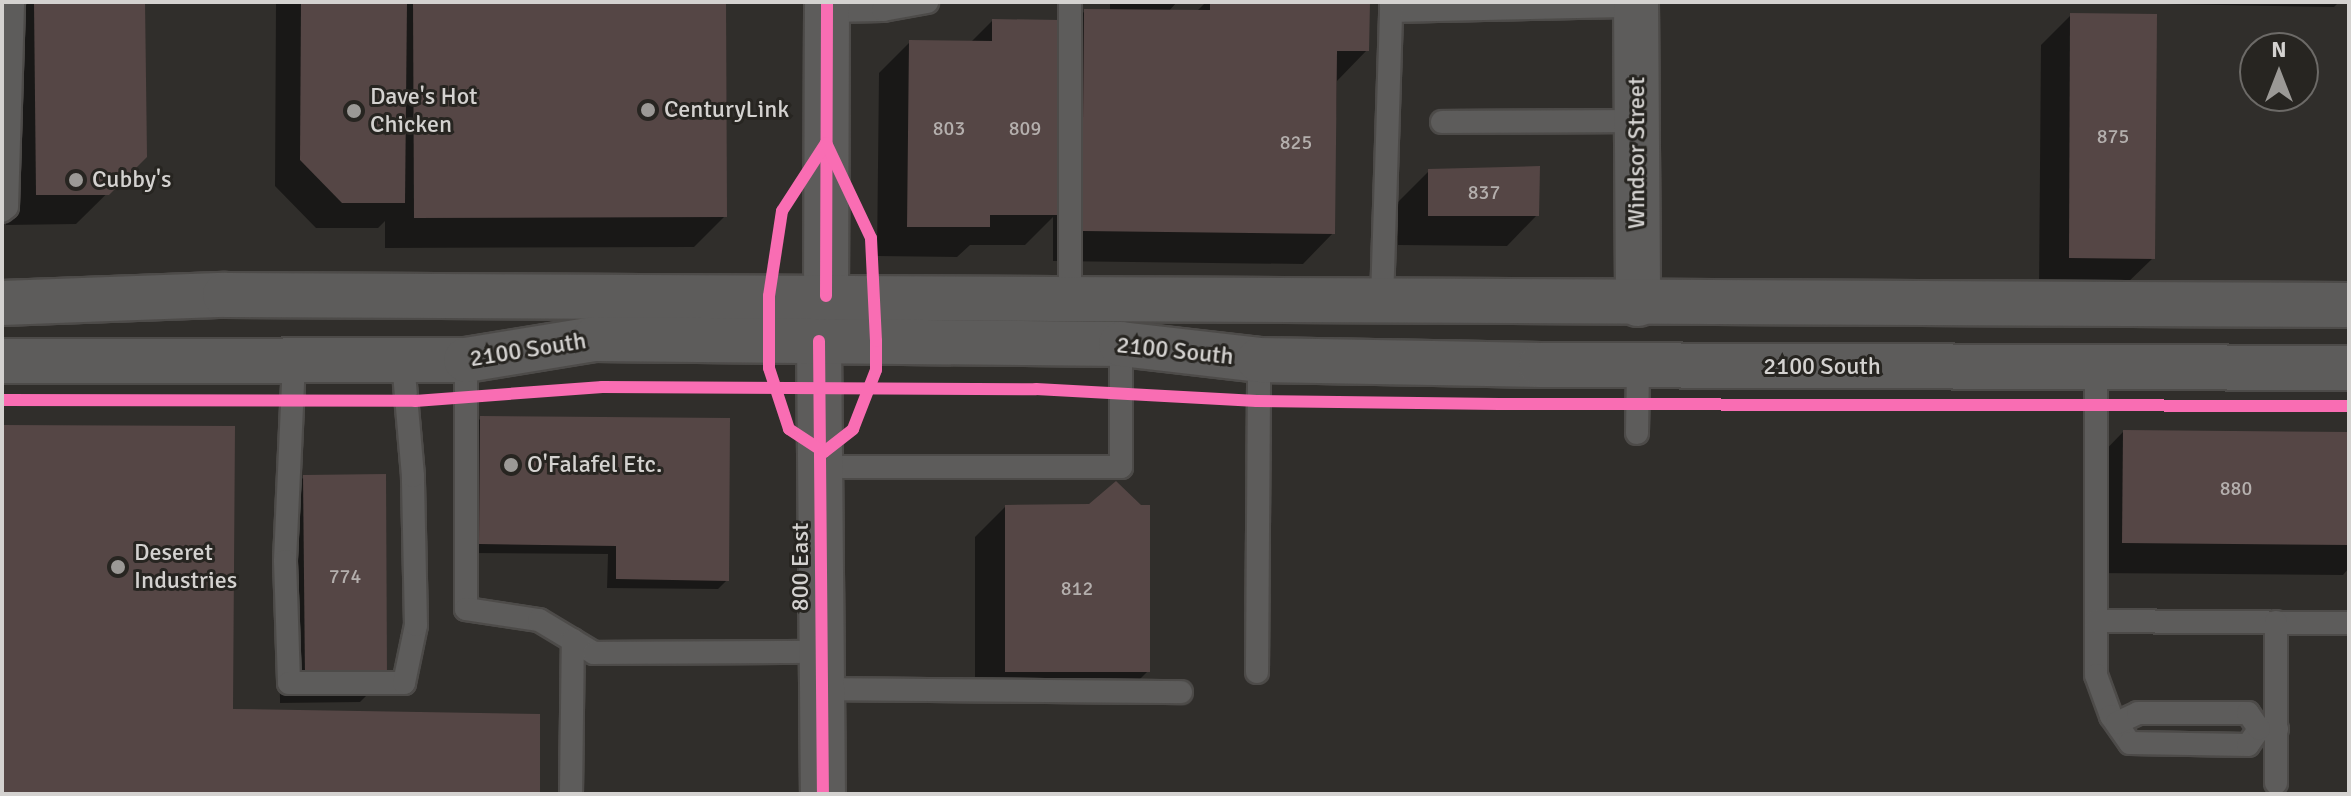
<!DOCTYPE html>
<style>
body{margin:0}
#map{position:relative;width:2351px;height:796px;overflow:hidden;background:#302e2b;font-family:Signika,sans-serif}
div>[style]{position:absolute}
.shadow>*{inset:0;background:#0007}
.building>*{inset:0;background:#554645}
.roads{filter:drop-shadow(2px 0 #4d4b49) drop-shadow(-2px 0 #4d4b49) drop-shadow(0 2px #4d4b49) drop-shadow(0 -2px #4d4b49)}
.service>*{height:22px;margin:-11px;padding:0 11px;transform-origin:11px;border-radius:11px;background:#5d5c5b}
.minor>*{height:44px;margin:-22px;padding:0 22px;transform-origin:22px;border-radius:22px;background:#5d5c5b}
.secondary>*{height:44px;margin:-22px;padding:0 22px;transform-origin:22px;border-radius:22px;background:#5d5c5b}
.cycleway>*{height:12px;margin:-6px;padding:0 6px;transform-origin:6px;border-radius:6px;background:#f96db3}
.dots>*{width:22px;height:22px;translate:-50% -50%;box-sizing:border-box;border:4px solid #272521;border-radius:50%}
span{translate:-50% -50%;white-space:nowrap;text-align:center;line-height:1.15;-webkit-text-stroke:6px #272521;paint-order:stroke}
.number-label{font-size:20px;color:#b4afad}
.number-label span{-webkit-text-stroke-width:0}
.poi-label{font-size:24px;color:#d4d2d0}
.left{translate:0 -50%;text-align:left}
.street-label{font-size:24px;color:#d4d2d0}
.frame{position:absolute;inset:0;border:4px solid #d4d2d0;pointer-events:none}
.north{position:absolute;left:2239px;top:32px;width:80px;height:80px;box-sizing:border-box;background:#272521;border:2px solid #6c6a67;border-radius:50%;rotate:0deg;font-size:22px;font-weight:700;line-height:32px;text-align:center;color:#d4d2d0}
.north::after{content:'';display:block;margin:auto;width:28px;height:36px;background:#9b9996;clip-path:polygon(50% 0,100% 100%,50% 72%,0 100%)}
</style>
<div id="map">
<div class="shadow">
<div style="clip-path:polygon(29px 2px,143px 2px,145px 156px,76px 224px,6px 225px,4px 28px)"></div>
<div style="clip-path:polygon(276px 2px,724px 2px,725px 216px,694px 247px,385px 248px,385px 221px,378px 228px,316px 228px,275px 186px)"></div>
<div style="clip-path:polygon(1110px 2px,1177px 2px,1168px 12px,1196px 12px,1206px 2px,1368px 2px,1367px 50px,1337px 81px,1333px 233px,1303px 264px,1053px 261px,1053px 217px,1025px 245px,970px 245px,957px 257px,877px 256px,879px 73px,910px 42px,970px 43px,992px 21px,1057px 38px,1085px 11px,1110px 11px)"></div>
<div style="clip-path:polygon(2057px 2px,2339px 2px,2334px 7px)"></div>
<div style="clip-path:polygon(2071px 15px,2153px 258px,2122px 288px,2039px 288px,2041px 45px)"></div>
<div style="clip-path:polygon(1429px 171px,1537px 215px,1507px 246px,1398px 245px,1398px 202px)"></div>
<div style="clip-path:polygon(481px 418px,727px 580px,718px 589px,607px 588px,608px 554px,471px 553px,472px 427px)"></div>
<div style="clip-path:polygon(2123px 432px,2349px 434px,2349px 568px,2343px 575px,2092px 573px,2093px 463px)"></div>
<div style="clip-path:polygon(304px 477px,385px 677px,360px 702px,280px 703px,279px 502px)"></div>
<div style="clip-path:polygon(1005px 507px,1148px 671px,1118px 701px,975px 701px,975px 537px)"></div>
</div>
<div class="building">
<div style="clip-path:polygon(34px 2px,145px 2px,147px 157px,109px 195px,36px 195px)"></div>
<div style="clip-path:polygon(301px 2px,407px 2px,405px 203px,342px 203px,300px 160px)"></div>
<div style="clip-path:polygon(413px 2px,726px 2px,727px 217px,414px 218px)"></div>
<div style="clip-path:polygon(1210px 2px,1370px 2px,1369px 51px,1337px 51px,1335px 234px,1082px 231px,1084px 9px,1210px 10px)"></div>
<div style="clip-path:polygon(2070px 13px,2157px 14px,2155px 259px,2069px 258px)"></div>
<div style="clip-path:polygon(992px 19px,1060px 20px,1058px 215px,990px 215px,990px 227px,907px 227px,909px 40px,992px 41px)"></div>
<div style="clip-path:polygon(1540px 166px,1539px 216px,1428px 216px,1428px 169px)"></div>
<div style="clip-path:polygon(480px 416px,730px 418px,729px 581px,616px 579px,616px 546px,479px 544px)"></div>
<div style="clip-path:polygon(2px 425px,235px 426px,233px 709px,540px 714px,540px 794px,2px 794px)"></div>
<div style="clip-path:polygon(2123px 430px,2349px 432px,2349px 545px,2122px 543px)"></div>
<div style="clip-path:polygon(386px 474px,387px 678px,305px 678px,303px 475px)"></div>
<div style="clip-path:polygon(1116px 481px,1141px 505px,1150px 505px,1150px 672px,1005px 672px,1005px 505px,1089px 504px)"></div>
</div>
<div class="roads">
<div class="service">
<div style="left:1070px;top:2px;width:296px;rotate:90deg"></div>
<div style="left:1391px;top:2px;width:9px;rotate:90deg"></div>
<div style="left:1391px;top:11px;width:245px;rotate:-1.2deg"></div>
<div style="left:827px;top:11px;width:56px;rotate:-1deg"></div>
<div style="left:883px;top:10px;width:45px;rotate:-10.3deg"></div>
<div style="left:1442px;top:122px;width:195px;rotate:-0.3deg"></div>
<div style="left:2px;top:211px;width:6px;rotate:-39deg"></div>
<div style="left:7px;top:207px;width:205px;rotate:-88.3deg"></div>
<div style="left:1382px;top:301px;width:290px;rotate:-88.2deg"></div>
<div style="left:466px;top:360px;width:249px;rotate:90deg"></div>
<div style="left:466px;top:609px;width:74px;rotate:8.6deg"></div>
<div style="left:539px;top:620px;width:64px;rotate:31deg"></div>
<div style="left:594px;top:653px;width:229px;rotate:-0.3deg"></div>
<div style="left:294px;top:362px;width:199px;rotate:92.6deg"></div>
<div style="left:285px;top:561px;width:122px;rotate:88.1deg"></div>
<div style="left:289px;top:683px;width:115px"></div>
<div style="left:404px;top:683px;width:59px;rotate:-78.3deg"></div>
<div style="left:416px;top:625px;width:149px;rotate:-91.2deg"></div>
<div style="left:413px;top:476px;width:115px;rotate:-95deg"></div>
<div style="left:2096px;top:369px;width:306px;rotate:90deg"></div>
<div style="left:2096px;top:675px;width:44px;rotate:69.9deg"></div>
<div style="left:2111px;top:716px;width:33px;rotate:55deg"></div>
<div style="left:2130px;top:743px;width:118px;rotate:1deg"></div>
<div style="left:2248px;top:745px;width:19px;rotate:-55deg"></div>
<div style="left:2259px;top:729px;width:18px"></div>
<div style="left:1637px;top:433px;width:67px;rotate:-89.1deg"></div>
<div style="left:824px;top:467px;width:297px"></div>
<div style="left:1121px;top:467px;width:123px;rotate:-90deg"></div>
<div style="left:2096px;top:621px;width:253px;rotate:0.5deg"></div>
<div style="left:2276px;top:622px;width:161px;rotate:90deg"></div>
<div style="left:1257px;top:672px;width:312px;rotate:-89.6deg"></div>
<div style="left:823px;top:689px;width:358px;rotate:0.5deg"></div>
<div style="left:2117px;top:723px;width:23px;rotate:-25deg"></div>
<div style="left:2138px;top:713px;width:110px"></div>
<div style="left:2248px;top:713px;width:19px;rotate:55deg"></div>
<div style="left:571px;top:794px;width:154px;rotate:-89.3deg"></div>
</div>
<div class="minor">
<div style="left:1636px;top:2px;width:302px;rotate:89.6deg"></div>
<div style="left:826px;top:296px;width:294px;rotate:-89.8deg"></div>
<div style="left:819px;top:341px;width:453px;rotate:89.5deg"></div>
</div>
<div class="secondary">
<div style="left:2px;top:303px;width:223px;rotate:-2.1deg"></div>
<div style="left:225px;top:295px;width:2124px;rotate:0.27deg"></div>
<div style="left:2px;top:361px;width:464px;rotate:-0.1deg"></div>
<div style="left:466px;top:360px;width:130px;rotate:-9.3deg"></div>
<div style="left:594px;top:339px;width:527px;rotate:0.54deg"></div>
<div style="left:1121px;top:344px;width:139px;rotate:6.6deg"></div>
<div style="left:1259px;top:360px;width:282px;rotate:1deg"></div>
<div style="left:1541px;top:365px;width:808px;rotate:0.21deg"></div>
</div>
</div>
<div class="cycleway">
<div style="left:826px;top:296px;width:294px;rotate:-89.8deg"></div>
<div style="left:819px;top:341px;width:453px;rotate:89.5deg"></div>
<div style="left:2px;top:400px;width:413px;rotate:0.1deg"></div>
<div style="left:415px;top:401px;width:188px;rotate:-4.3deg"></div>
<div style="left:602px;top:387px;width:434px;rotate:0.3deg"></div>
<div style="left:1036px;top:389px;width:221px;rotate:3.1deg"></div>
<div style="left:1257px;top:401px;width:242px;rotate:0.7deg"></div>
<div style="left:1499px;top:404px;width:850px;rotate:0.13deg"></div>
<div style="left:824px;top:452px;width:42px;rotate:-146.7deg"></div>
<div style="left:789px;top:429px;width:64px;rotate:-108.2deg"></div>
<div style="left:769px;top:368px;width:72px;rotate:-90deg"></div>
<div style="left:769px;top:296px;width:86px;rotate:-81.3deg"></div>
<div style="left:782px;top:211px;width:81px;rotate:-57.1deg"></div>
<div style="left:824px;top:452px;width:37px;rotate:-38deg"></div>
<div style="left:853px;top:429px;width:63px;rotate:-68.7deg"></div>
<div style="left:876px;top:370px;width:29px;rotate:-90deg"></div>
<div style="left:876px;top:341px;width:103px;rotate:-92.8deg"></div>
<div style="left:871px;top:238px;width:105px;rotate:-115.3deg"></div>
</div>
<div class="dots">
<div style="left:648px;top:110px;background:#9b9996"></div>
<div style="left:354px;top:111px;background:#9b9996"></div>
<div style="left:76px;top:180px;background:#9b9996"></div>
<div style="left:511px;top:465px;background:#9b9996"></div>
<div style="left:118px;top:567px;background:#9b9996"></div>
</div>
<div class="number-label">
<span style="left:949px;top:128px">803</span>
<span style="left:1025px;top:128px">809</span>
<span style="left:2113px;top:136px">875</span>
<span style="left:1296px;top:142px">825</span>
<span style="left:1484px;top:192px">837</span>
<span style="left:2236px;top:488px">880</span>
<span style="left:345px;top:576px">774</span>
<span style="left:1077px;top:588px">812</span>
</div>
<div class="poi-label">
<span class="left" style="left:370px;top:111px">Dave's Hot<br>Chicken</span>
<span class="left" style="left:664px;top:110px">CenturyLink</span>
<span class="left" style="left:92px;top:180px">Cubby's</span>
<span class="left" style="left:527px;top:465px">O'Falafel Etc.</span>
<span class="left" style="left:134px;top:567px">Deseret<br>Industries</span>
</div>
<div class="street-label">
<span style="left:1637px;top:153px;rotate:-90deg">Windsor Street</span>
<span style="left:528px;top:350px;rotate:-9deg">2100 South</span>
<span style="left:1175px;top:351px;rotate:6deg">2100 South</span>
<span style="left:1822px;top:367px">2100 South</span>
<span style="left:801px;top:567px;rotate:-90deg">800 East</span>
</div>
<div class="frame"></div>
<div class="north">N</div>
</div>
